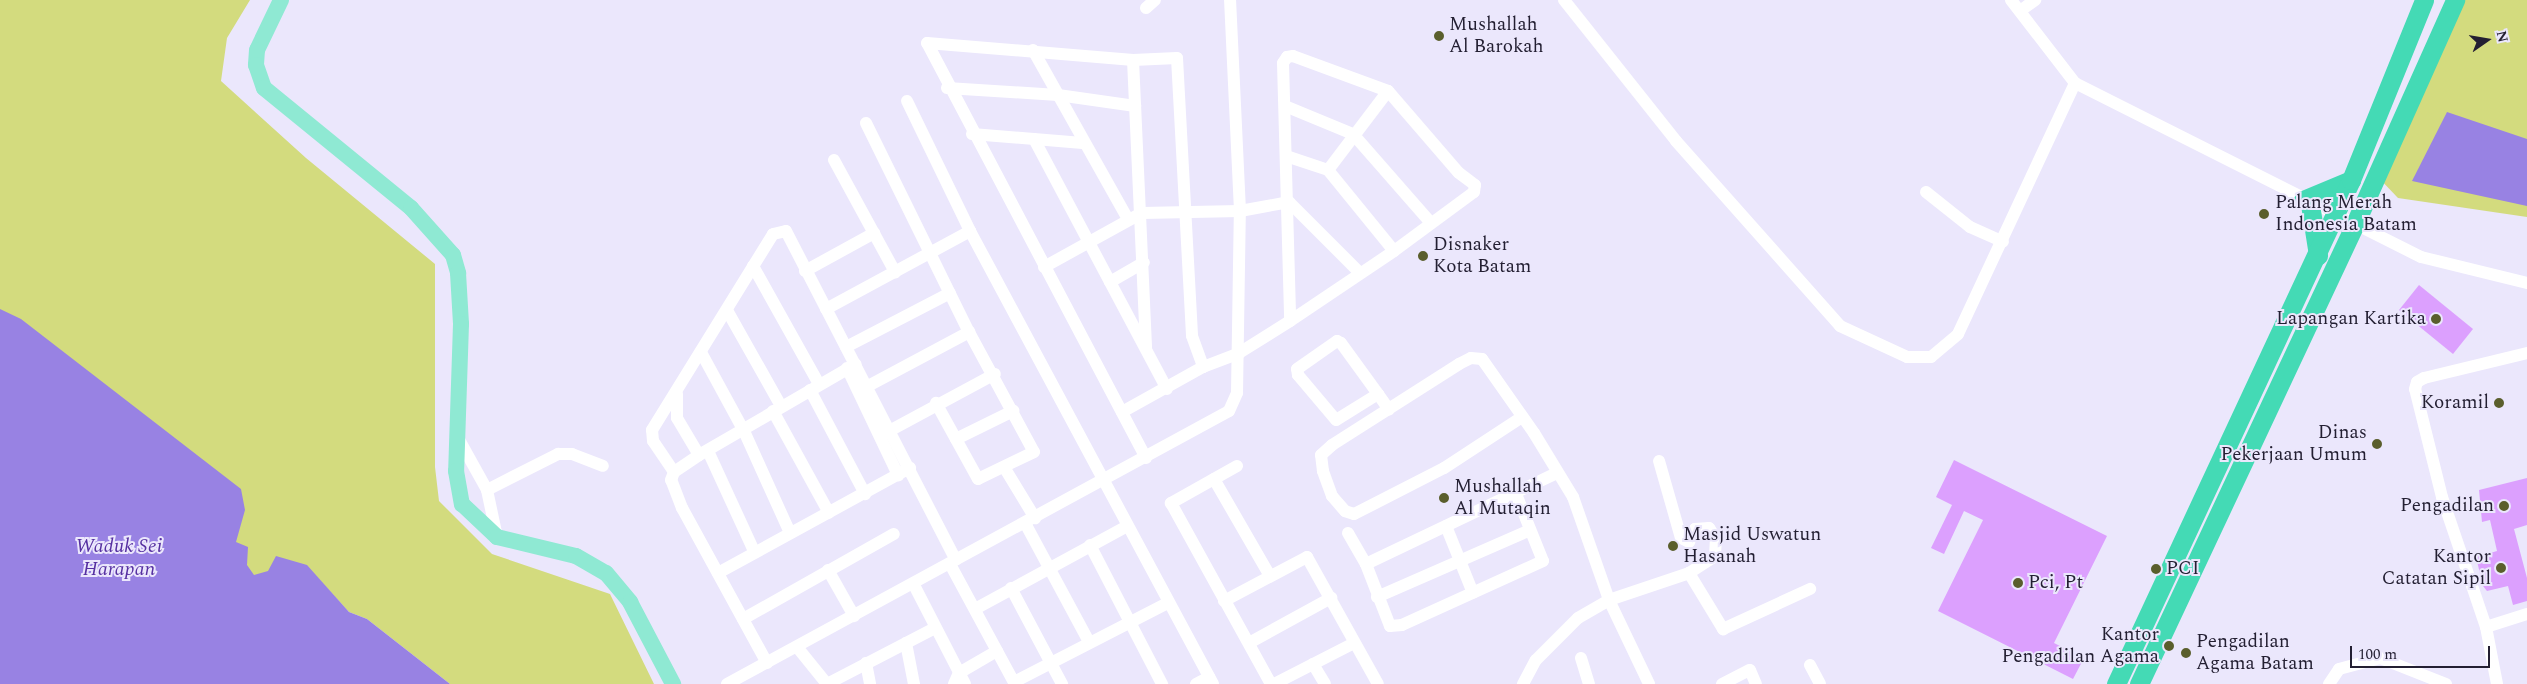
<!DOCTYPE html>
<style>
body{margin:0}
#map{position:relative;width:2527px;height:684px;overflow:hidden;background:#ebe7fc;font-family:Spectral,serif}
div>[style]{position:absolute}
.green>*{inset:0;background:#d3db7e}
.water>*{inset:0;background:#9882e3}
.building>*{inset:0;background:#dca0fe}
.minor>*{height:12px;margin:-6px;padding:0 6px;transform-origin:6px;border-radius:6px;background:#fff}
.major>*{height:16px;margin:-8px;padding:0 8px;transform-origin:8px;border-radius:8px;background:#8fe9d3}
.highway>*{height:19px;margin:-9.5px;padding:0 9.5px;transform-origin:9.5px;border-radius:9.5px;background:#44dab5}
.dots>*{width:14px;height:14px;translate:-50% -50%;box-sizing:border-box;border:2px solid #ebe7fc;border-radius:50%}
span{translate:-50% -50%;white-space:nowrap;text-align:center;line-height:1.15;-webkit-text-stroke:4px #ebe7fc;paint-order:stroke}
.poi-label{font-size:19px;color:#231f32}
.left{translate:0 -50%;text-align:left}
.right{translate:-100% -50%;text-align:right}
.water-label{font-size:20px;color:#5630a1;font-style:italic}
.north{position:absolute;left:2462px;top:15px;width:50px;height:50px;-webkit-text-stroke:4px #ebe7fc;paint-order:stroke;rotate:77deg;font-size:14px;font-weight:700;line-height:20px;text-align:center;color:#231f32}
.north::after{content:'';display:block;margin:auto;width:18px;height:22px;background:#231f32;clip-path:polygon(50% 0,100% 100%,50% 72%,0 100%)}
.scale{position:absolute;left:2350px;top:646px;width:140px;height:22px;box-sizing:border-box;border:2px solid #231f32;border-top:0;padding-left:6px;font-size:15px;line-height:18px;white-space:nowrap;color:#231f32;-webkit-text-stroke:4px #ebe7fc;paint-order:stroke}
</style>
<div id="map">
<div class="green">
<div style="clip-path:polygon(0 0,250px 0,227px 38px,221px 81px,306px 158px,435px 264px,435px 467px,439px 501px,492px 554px,610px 594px,654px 684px,450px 684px,367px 619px,349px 612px,316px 576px,267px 611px,0 333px)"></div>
<div style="clip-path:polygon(2455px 0,2527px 0,2527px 217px,2398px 198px,2377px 176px)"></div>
</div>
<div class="water">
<div style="clip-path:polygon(2447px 112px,2527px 139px,2527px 206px,2412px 181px)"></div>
<div style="clip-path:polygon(0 309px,21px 319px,241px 489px,245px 510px,236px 542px,248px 547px,247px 565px,254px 575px,268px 571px,276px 556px,307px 565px,349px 612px,367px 619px,450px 684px,0 684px)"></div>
</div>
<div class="building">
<div style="clip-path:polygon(2419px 285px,2473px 329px,2453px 354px,2399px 310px)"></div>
<div style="clip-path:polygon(1954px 460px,2107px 536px,2054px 643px,2084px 658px,2073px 679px,1938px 611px,1983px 520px,1964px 511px,1944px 554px,1931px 548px,1952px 505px,1936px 497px)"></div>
<div style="clip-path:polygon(2527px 478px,2527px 525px,2514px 529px,2527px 578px,2527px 601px,2513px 605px,2508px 586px,2487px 591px,2483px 586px,2476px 557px,2497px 551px,2490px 520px,2482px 522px,2479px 490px)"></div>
</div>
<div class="minor">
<div style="left:1564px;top:0;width:180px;rotate:51.5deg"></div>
<div style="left:1676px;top:141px;width:247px;rotate:48.4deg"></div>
<div style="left:1840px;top:326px;width:74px;rotate:24.8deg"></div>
<div style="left:1907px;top:357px;width:24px"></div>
<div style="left:1931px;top:357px;width:35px;rotate:-40deg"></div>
<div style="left:1958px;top:334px;width:277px;rotate:-65deg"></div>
<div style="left:2011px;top:0;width:105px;rotate:52.4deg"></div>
<div style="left:2075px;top:83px;width:387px;rotate:26.7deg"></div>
<div style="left:2421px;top:257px;width:109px;rotate:13.8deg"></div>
<div style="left:1146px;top:8px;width:12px;rotate:-42deg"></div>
<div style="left:2020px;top:11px;width:19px;rotate:-36deg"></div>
<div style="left:1033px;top:50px;width:194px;rotate:60.7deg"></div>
<div style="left:1133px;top:60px;width:288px;rotate:87.4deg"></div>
<div style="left:947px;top:88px;width:111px;rotate:3.6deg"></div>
<div style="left:1058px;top:95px;width:78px;rotate:8.1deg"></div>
<div style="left:1388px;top:91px;width:99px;rotate:127.2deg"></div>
<div style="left:1328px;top:170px;width:104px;rotate:50.8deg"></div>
<div style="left:907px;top:101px;width:144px;rotate:64.1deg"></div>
<div style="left:1285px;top:106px;width:74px;rotate:22.4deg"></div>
<div style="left:1353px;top:134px;width:118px;rotate:48.8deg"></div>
<div style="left:866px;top:123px;width:233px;rotate:63.8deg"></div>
<div style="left:969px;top:332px;width:136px;rotate:61.6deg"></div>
<div style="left:1034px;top:452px;width:62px;rotate:154.3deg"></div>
<div style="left:978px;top:479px;width:87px;rotate:-118.9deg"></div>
<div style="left:972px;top:134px;width:111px;rotate:4.6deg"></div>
<div style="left:1034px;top:139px;width:283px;rotate:62deg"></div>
<div style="left:1286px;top:156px;width:44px;rotate:18.4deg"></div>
<div style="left:834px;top:160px;width:128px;rotate:61.4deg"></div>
<div style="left:1926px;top:192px;width:56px;rotate:38.5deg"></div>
<div style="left:1970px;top:227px;width:36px;rotate:24deg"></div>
<div style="left:753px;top:266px;width:135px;rotate:60.8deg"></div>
<div style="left:1044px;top:267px;width:112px;rotate:-28.9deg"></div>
<div style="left:1142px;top:213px;width:98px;rotate:-1.2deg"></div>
<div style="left:1240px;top:211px;width:50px;rotate:-10.4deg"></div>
<div style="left:1289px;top:202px;width:100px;rotate:45deg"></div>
<div style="left:805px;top:271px;width:79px;rotate:-28.8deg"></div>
<div style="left:1110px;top:282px;width:39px;rotate:-30deg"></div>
<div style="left:826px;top:309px;width:164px;rotate:-28.4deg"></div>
<div style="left:970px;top:231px;width:514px;rotate:61.79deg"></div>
<div style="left:728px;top:312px;width:108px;rotate:60.6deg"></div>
<div style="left:846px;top:347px;width:117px;rotate:-27.4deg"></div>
<div style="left:702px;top:354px;width:88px;rotate:61.4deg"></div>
<div style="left:744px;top:431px;width:112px;rotate:65.7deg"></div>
<div style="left:847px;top:368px;width:119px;rotate:64.5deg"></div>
<div style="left:868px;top:386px;width:115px;rotate:-28.1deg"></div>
<div style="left:810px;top:390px;width:118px;rotate:62.1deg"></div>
<div style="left:677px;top:394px;width:24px;rotate:90deg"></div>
<div style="left:677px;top:418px;width:43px;rotate:59.3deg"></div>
<div style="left:1378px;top:394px;width:49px;rotate:148.2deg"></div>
<div style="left:1336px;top:420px;width:59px;rotate:-130.2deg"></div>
<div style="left:1298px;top:375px;width:6px;rotate:-99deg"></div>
<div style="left:1297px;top:369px;width:49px;rotate:-35deg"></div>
<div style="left:1337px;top:341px;width:4px;rotate:27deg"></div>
<div style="left:1341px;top:343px;width:63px;rotate:54deg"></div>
<div style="left:1378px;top:394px;width:19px;rotate:55deg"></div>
<div style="left:773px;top:411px;width:116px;rotate:61.2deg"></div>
<div style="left:1122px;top:412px;width:93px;rotate:-29.1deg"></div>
<div style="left:1203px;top:367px;width:39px;rotate:-21deg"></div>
<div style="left:1239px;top:353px;width:60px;rotate:-32.1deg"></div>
<div style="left:1290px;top:321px;width:125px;rotate:-33.9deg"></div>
<div style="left:1394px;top:251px;width:99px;rotate:-36.4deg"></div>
<div style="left:1474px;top:192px;width:7px;rotate:-82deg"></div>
<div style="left:1475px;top:185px;width:21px;rotate:-143deg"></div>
<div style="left:1458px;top:172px;width:107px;rotate:-130.8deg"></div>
<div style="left:1388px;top:91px;width:101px;rotate:-159.8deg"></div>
<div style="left:1293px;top:56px;width:6px;rotate:171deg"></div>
<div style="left:1287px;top:57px;width:7px;rotate:124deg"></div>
<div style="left:1283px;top:63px;width:258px;rotate:88.4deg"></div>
<div style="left:1522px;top:417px;width:93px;rotate:146.8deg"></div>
<div style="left:1444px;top:468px;width:101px;rotate:152.9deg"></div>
<div style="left:1354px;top:514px;width:9px;rotate:-162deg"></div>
<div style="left:1345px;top:511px;width:20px;rotate:-131deg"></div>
<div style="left:1332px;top:496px;width:27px;rotate:-110deg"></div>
<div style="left:1323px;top:471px;width:16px;rotate:-97deg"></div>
<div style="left:1321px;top:455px;width:15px;rotate:-42deg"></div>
<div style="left:1332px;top:445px;width:151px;rotate:-32.5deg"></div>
<div style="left:1459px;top:364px;width:13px;rotate:-27deg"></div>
<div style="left:1471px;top:358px;width:11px;rotate:5deg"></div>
<div style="left:1482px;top:359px;width:90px;rotate:54.9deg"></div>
<div style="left:1534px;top:433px;width:75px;rotate:58.6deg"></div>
<div style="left:1573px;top:497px;width:109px;rotate:70.7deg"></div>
<div style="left:1609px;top:600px;width:93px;rotate:64.5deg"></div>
<div style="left:891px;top:430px;width:118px;rotate:-28.3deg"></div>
<div style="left:457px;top:436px;width:62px;rotate:60.9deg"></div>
<div style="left:487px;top:490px;width:48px;rotate:78deg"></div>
<div style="left:956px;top:439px;width:64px;rotate:-26.2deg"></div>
<div style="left:708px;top:451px;width:110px;rotate:65.3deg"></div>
<div style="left:1146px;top:458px;width:469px;rotate:-117.8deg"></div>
<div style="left:927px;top:43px;width:207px;rotate:4.7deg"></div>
<div style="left:1133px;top:60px;width:44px;rotate:-2.6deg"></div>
<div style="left:1177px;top:58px;width:278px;rotate:86.9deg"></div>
<div style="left:1192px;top:336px;width:33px;rotate:70deg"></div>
<div style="left:1237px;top:466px;width:76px;rotate:150.7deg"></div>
<div style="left:1171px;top:503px;width:207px;rotate:61.1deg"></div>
<div style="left:1004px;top:467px;width:60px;rotate:58.7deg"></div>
<div style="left:674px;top:472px;width:37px;rotate:-124deg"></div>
<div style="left:653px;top:441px;width:11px;rotate:-95deg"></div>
<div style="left:652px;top:430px;width:230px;rotate:-58.3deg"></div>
<div style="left:773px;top:234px;width:13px;rotate:-13deg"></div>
<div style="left:786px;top:231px;width:370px;rotate:62.7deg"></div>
<div style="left:1214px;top:479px;width:112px;rotate:60deg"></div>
<div style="left:487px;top:490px;width:80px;rotate:-26.9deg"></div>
<div style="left:558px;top:454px;width:14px"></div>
<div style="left:572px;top:454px;width:33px;rotate:21deg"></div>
<div style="left:1516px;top:494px;width:72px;rotate:68.1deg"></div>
<div style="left:1543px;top:561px;width:155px;rotate:155.6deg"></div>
<div style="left:1402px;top:625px;width:12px;rotate:175deg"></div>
<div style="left:1390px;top:626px;width:66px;rotate:-111.2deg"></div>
<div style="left:1366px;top:564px;width:212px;rotate:-25.5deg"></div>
<div style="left:1025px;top:523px;width:135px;rotate:61.7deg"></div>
<div style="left:1446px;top:526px;width:72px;rotate:68.1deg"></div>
<div style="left:1348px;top:533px;width:36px;rotate:60deg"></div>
<div style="left:1090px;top:545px;width:157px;rotate:62.6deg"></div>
<div style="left:950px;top:564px;width:136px;rotate:61.6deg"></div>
<div style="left:828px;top:570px;width:53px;rotate:60.5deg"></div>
<div style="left:718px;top:573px;width:219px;rotate:-28.7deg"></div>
<div style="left:1689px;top:573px;width:66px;rotate:58.7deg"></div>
<div style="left:1723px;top:629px;width:96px;rotate:-24.7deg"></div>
<div style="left:914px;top:585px;width:111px;rotate:62.7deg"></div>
<div style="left:1011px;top:588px;width:109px;rotate:62deg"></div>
<div style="left:1377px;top:597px;width:167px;rotate:-23.6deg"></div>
<div style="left:1224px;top:601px;width:94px;rotate:-27.9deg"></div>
<div style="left:1307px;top:557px;width:145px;rotate:60.8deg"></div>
<div style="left:975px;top:609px;width:173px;rotate:-28.6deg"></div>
<div style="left:743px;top:619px;width:173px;rotate:-29.4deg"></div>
<div style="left:2486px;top:627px;width:43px;rotate:-17.6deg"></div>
<div style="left:906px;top:643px;width:42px;rotate:79deg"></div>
<div style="left:1249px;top:643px;width:94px;rotate:-28.8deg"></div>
<div style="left:797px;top:647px;width:48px;rotate:51deg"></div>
<div style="left:1581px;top:658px;width:27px;rotate:73deg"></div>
<div style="left:767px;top:663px;width:177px;rotate:-118.7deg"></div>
<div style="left:682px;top:508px;width:30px;rotate:-111deg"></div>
<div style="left:671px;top:480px;width:9px;rotate:-69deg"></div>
<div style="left:674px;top:472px;width:30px;rotate:-34deg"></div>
<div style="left:699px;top:455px;width:181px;rotate:-30.1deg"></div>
<div style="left:866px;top:663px;width:21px;rotate:79deg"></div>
<div style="left:1313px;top:664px;width:23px;rotate:59deg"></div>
<div style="left:1810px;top:665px;width:21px;rotate:62deg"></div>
<div style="left:1014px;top:682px;width:173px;rotate:-27.2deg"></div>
<div style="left:727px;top:684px;width:571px;rotate:-28.54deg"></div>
<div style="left:1229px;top:411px;width:20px;rotate:-66deg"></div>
<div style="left:1237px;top:393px;width:182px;rotate:-89.1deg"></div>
<div style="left:1240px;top:211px;width:211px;rotate:-92.7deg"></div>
<div style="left:827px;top:684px;width:122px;rotate:-27.4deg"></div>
<div style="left:954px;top:684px;width:12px;rotate:-66deg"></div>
<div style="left:959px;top:673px;width:44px;rotate:-30.1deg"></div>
<div style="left:1196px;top:684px;width:15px;rotate:-28deg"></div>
<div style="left:1274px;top:684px;width:90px;rotate:-27.1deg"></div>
<div style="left:1523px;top:684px;width:27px;rotate:-62deg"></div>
<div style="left:1536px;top:660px;width:59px;rotate:-45deg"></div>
<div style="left:1578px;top:618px;width:36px;rotate:-30deg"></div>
<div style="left:1609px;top:600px;width:84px;rotate:-18.6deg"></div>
<div style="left:1689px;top:573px;width:31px;rotate:-33deg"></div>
<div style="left:1715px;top:556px;width:17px;rotate:-87deg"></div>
<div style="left:1716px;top:539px;width:13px;rotate:-122deg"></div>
<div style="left:1709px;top:528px;width:14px;rotate:176deg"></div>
<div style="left:1695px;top:529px;width:14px;rotate:115deg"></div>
<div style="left:1689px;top:542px;width:9px;rotate:-153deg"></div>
<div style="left:1681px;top:538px;width:80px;rotate:-105.9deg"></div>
<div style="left:1722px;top:684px;width:31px;rotate:-27deg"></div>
<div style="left:1750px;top:670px;width:15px;rotate:67deg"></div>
<div style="left:2329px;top:684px;width:18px;rotate:-56deg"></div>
<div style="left:2339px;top:669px;width:42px;rotate:-15deg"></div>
<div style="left:2380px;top:658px;width:71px;rotate:21.5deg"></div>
<div style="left:2497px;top:684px;width:58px;rotate:-100.9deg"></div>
<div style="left:2486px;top:627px;width:137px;rotate:-108.7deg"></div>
<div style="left:2442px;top:497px;width:111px;rotate:-104deg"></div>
<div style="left:2415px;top:389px;width:7px;rotate:-74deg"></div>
<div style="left:2417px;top:382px;width:8px;rotate:-30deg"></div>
<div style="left:2424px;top:378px;width:106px;rotate:-13.6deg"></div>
</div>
<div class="major">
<div style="left:281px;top:0;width:55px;rotate:115.6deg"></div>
<div style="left:257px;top:50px;width:15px;rotate:94deg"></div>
<div style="left:256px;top:65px;width:24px;rotate:71deg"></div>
<div style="left:264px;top:88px;width:190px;rotate:39.2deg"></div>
<div style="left:411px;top:208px;width:63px;rotate:48.2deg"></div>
<div style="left:453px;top:255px;width:19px;rotate:74deg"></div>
<div style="left:458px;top:273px;width:51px;rotate:86.6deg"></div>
<div style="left:461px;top:324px;width:147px;rotate:91.9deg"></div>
<div style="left:456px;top:471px;width:34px;rotate:80deg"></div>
<div style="left:462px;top:504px;width:48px;rotate:43.3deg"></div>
<div style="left:497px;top:537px;width:81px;rotate:13.5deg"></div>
<div style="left:576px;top:556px;width:34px;rotate:30deg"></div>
<div style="left:606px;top:573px;width:38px;rotate:50deg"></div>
<div style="left:630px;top:602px;width:93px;rotate:62.3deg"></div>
</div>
<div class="highway">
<div style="left:2303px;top:200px;width:52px;rotate:-22.6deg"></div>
<div style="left:2310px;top:204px;width:52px;rotate:81.1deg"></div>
<div style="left:2116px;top:684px;width:556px;rotate:-65deg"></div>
<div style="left:2351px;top:180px;width:194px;rotate:-67.9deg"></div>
<div style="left:2139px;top:684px;width:506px;rotate:-64.85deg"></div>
<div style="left:2354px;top:226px;width:248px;rotate:-65.9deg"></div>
</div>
<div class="dots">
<div style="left:1439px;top:36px;background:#5a5e2c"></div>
<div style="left:2264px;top:214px;background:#5a5e2c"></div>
<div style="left:1423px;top:256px;background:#5a5e2c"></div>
<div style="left:2436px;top:319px;background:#5a5e2c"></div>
<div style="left:2499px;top:403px;background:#5a5e2c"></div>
<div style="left:2377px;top:444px;background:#5a5e2c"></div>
<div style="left:1444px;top:498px;background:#5a5e2c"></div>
<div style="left:2504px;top:506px;background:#5a5e2c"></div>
<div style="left:1673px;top:546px;background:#5a5e2c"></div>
<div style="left:2501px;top:568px;background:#5a5e2c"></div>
<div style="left:2156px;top:569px;background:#5a5e2c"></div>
<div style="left:2018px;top:583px;background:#5a5e2c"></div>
<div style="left:2169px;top:646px;background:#5a5e2c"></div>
<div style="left:2186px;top:653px;background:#5a5e2c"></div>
</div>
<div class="poi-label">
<span class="left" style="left:1449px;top:36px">Mushallah<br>Al Barokah</span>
<span class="left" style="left:2275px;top:214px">Palang Merah<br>Indonesia Batam</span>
<span class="left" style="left:1433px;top:256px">Disnaker<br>Kota Batam</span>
<span class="right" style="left:2426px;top:319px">Lapangan Kartika</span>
<span class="right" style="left:2489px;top:403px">Koramil</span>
<span class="right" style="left:2367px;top:444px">Dinas<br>Pekerjaan Umum</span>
<span class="left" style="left:1454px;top:498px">Mushallah<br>Al Mutaqin</span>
<span class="right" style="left:2494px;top:506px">Pengadilan</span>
<span class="left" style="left:1683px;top:546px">Masjid Uswatun<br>Hasanah</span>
<span class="right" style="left:2491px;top:568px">Kantor<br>Catatan Sipil</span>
<span class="left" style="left:2166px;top:569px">PCI</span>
<span class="left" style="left:2028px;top:583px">Pci, Pt</span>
<span class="right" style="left:2159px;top:646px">Kantor<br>Pengadilan Agama</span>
<span class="left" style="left:2196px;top:653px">Pengadilan<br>Agama Batam</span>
</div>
<div class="water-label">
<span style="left:119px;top:558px">Waduk Sei<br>Harapan</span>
</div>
<div class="north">N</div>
<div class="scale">100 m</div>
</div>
